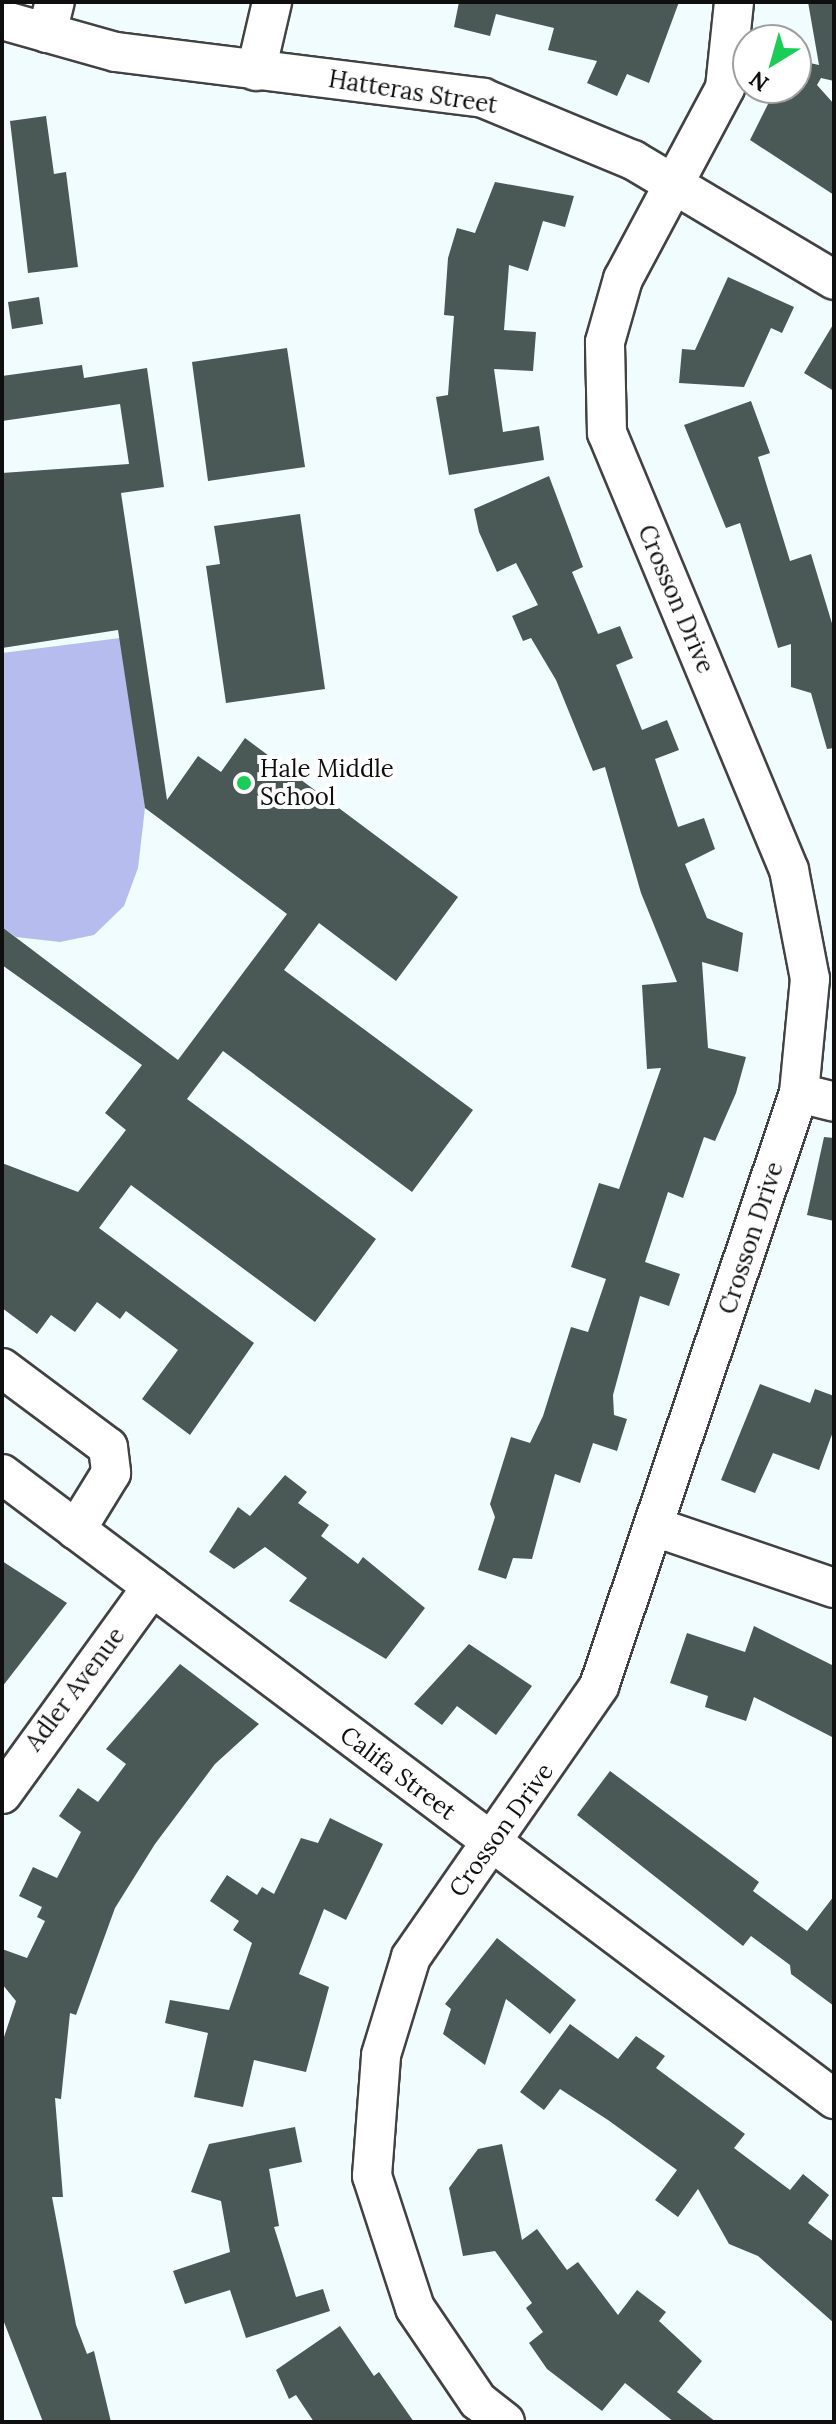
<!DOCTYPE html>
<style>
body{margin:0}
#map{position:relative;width:836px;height:2424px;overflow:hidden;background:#f1fcff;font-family:Lora,serif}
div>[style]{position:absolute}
.green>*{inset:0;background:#b6bdee}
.building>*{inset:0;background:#4a5955}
.roads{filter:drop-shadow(2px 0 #424242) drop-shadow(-2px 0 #424242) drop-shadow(0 2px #424242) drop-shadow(0 -2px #424242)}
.minor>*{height:38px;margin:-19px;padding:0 19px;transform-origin:19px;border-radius:19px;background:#fff}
.dots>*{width:22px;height:22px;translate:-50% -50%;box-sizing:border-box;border:4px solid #fff;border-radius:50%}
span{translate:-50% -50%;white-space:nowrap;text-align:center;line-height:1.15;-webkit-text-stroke:8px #fff;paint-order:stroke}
.street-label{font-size:24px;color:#0f0f0f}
.poi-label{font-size:24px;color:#0f0f0f}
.left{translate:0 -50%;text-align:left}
.frame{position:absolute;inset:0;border:4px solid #0f0f0f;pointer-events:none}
.north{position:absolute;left:732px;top:24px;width:80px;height:80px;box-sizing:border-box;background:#fff;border:2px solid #9f9f9f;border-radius:50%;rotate:217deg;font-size:22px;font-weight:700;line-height:32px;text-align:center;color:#0f0f0f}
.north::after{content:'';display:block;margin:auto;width:28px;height:36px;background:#19cd56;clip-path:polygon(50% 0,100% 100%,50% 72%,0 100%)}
</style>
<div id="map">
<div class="green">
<div style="clip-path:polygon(120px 638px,145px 808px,138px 868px,124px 906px,94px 935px,60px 942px,16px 937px,2px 927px,2px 653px)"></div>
</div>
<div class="building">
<div style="clip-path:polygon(459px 2px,679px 2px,649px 83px,627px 74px,617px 96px,587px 83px,597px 61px,548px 50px,554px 28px,496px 14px,490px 36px,454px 27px)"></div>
<div style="clip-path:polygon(808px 2px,834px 2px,834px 81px,821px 78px,817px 85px,834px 104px,834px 195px,750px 140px,776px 88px,796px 88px,796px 60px,819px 65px)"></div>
<div style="clip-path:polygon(46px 116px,54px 174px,66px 172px,78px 267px,28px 273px,10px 121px)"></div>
<div style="clip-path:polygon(495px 182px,574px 196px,565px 227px,543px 221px,528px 271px,509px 265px,504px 330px,536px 332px,533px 371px,494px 369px,503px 432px,539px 426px,544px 460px,449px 475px,436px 397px,448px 395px,454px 316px,444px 315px,448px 258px,457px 228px,475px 233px)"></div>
<div style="clip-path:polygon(728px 277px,794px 307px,782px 333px,771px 328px,744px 387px,679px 383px,682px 349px,695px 350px)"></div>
<div style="clip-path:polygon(39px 297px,43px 324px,12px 329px,8px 302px)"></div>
<div style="clip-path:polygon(834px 323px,834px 391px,804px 373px)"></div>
<div style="clip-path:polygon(287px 348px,305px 467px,208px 481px,192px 362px)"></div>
<div style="clip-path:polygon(82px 365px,84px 378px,147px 368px,164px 487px,121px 493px,167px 800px,198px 756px,221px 772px,245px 738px,458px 897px,396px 981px,319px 923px,284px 970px,473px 1110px,412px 1192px,223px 1051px,187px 1099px,376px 1239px,315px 1322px,131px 1185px,99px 1228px,254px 1343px,190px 1435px,142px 1399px,178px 1350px,126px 1311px,120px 1319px,97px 1302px,75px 1332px,51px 1315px,37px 1334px,2px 1308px,2px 1163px,78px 1192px,126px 1130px,105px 1113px,142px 1065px,2px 965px,2px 927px,178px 1060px,287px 914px,145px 808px,118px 630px,2px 648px,2px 473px,129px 464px,120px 404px,2px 421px,2px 376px)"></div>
<div style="clip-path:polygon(751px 401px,770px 453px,758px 457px,790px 561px,811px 554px,834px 630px,834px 748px,827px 749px,811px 693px,791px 687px,791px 644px,778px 648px,740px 523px,726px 528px,684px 425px)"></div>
<div style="clip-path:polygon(549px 476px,583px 567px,572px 572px,598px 634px,620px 626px,633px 658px,616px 665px,642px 730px,667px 720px,679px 750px,655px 759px,678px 827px,704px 818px,715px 849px,685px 864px,707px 918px,743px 933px,738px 972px,702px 962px,708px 1048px,746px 1057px,736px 1093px,715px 1141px,704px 1137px,683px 1198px,668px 1192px,645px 1262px,680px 1274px,669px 1306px,640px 1296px,613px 1395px,614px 1415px,627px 1419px,617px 1451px,593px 1443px,580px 1483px,555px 1474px,532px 1559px,513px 1558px,506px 1579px,478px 1570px,495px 1517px,490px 1504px,511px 1437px,530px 1443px,543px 1416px,571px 1327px,588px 1332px,606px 1279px,571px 1267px,599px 1183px,619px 1189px,661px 1068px,647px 1069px,642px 985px,677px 982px,641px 893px,605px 767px,593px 771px,556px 680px,531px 638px,523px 641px,512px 616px,538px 605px,516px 563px,497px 572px,479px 532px,474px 509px)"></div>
<div style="clip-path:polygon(300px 514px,325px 689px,226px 703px,206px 566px,220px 564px,214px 526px)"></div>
<div style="clip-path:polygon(824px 1137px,834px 1138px,834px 1221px,807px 1215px)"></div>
<div style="clip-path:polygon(760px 1384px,810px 1403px,815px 1389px,834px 1396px,834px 1429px,819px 1470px,773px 1453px,755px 1493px,721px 1480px)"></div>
<div style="clip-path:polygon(285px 1475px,307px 1492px,298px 1503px,329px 1525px,321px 1536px,358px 1564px,363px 1557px,425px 1608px,386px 1659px,289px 1601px,307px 1578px,265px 1547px,234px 1569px,209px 1552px,238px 1507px,250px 1516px)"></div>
<div style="clip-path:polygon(2px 1561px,67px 1603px,2px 1687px)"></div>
<div style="clip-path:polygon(754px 1626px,834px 1666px,834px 1738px,754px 1697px,746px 1721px,705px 1707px,708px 1696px,670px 1683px,687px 1633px,745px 1652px)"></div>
<div style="clip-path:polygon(469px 1644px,532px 1686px,496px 1735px,457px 1706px,442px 1725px,414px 1704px)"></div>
<div style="clip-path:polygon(180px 1664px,259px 1724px,215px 1764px,155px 1844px,115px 1908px,76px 2015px,70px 2013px,61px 2099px,55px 2098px,63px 2197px,52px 2197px,76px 2325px,87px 2354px,94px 2351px,111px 2422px,43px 2422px,2px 2317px,2px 2043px,16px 2001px,2px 1984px,2px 1949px,27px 1958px,45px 1921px,37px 1917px,42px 1907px,19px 1896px,33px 1867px,57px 1878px,81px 1832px,59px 1816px,78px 1788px,98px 1802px,126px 1764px,106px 1749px)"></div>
<div style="clip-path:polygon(610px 1771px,759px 1882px,753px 1891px,807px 1931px,834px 1896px,834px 2006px,791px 1974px,790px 1965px,751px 1936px,743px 1946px,577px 1815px)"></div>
<div style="clip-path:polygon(330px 1818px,383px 1844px,346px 1920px,324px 1909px,299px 1974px,329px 1987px,306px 2072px,254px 2060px,243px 2107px,194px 2097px,208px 2033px,165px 2023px,170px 2000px,229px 2010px,252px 1943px,233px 1930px,239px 1921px,210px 1901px,227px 1875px,257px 1895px,262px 1887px,274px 1894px,301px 1838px,318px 1843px)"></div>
<div style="clip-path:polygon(497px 1938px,576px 2000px,550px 2034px,506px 1999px,485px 2065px,443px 2034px,451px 2009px,445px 2004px)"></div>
<div style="clip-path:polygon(570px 2024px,618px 2059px,636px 2036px,665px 2056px,656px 2068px,745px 2134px,734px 2148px,790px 2190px,803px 2174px,829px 2195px,808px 2223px,834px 2242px,834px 2323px,758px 2256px,729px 2244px,698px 2189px,678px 2217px,655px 2200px,677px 2170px,608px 2120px,560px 2089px,544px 2110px,520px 2092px)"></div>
<div style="clip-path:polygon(295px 2127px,302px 2162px,269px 2169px,279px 2226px,274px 2227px,296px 2297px,323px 2289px,330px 2311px,246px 2338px,230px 2290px,185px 2304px,173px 2271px,230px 2252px,221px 2201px,191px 2192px,209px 2144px)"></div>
<div style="clip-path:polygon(502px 2144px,522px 2240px,537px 2229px,567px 2270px,578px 2262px,618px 2315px,637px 2290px,666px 2312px,659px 2321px,702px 2361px,677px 2392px,716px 2422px,674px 2422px,625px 2383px,602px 2411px,547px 2369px,529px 2343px,543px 2332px,526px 2308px,532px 2303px,495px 2251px,463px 2256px,449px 2188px,478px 2149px)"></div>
<div style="clip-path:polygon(340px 2326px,374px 2376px,379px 2372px,414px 2422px,314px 2422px,296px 2395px,289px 2399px,276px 2370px)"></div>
</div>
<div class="roads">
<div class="minor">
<div style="left:2px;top:20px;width:118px;rotate:15.7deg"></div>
<div style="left:116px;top:52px;width:370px;rotate:7.1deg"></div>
<div style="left:483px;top:98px;width:162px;rotate:22.5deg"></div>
<div style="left:633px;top:160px;width:234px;rotate:30.8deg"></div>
<div style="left:47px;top:33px;width:32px;rotate:-76deg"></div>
<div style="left:256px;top:71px;width:71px;rotate:-76.9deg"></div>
<div style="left:799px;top:1093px;width:36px;rotate:14deg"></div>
<div style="left:2px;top:1368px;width:132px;rotate:36.7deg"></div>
<div style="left:108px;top:1447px;width:26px;rotate:83deg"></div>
<div style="left:111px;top:1473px;width:67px;rotate:121.6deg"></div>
<div style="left:2px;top:1474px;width:1041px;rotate:36.91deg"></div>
<div style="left:655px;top:1527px;width:189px;rotate:18.8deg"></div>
<div style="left:2px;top:1794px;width:256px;rotate:-54.1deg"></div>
<div style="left:505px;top:2422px;width:34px;rotate:-142deg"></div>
<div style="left:478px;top:2401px;width:112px;rotate:-124.1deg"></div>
<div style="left:415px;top:2308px;width:139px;rotate:-108deg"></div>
<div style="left:372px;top:2176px;width:121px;rotate:-85.7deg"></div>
<div style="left:381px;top:2055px;width:102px;rotate:-73deg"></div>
<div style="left:411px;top:1957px;width:330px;rotate:-55.2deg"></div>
<div style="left:599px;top:1686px;width:626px;rotate:-71.36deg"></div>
<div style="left:799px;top:1093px;width:115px;rotate:-84.5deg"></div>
<div style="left:810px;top:979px;width:111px;rotate:-100.9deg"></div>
<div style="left:789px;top:870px;width:473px;rotate:-112.6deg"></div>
<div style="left:607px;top:433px;width:91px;rotate:-91.3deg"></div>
<div style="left:605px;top:342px;width:66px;rotate:-74.1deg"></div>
<div style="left:623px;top:279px;width:217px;rotate:-61.9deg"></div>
<div style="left:725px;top:88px;width:86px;rotate:-84deg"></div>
</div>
</div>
<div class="dots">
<div style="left:244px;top:783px;background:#19cd56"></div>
</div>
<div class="street-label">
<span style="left:413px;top:92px;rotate:9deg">Hatteras Street</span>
<span style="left:676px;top:599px;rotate:67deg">Crosson Drive</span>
<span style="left:751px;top:1238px;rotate:-72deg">Crosson Drive</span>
<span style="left:75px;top:1689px;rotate:-53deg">Adler Avenue</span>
<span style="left:398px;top:1773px;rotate:37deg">Califa Street</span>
<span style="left:501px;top:1830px;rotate:-54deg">Crosson Drive</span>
</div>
<div class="poi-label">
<span class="left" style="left:260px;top:783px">Hale Middle<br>School</span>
</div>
<div class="frame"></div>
<div class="north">N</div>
</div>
